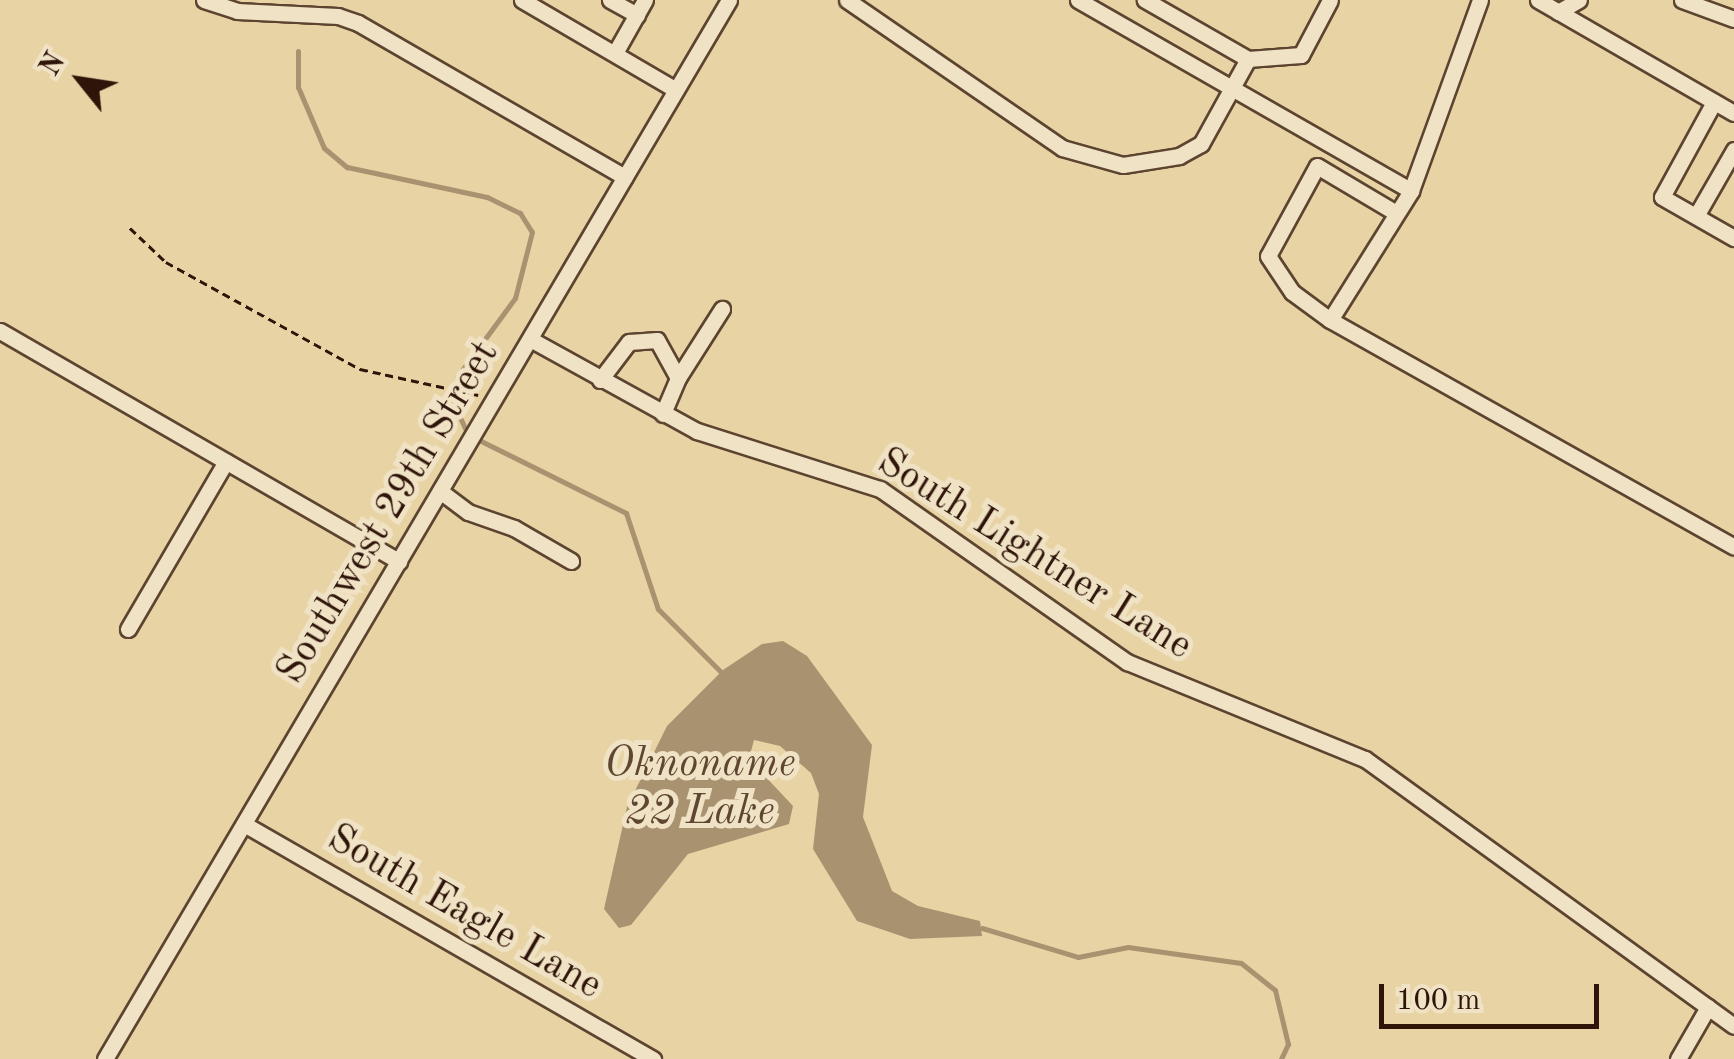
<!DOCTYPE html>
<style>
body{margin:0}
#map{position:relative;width:1734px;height:1059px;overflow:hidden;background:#e8d3a5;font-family:"Old Standard TT",serif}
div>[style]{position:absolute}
.water>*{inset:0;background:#a99270}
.stream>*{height:5px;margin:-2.5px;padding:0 2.5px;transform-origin:2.5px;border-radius:2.5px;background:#a99270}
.path>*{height:2.5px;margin-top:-1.25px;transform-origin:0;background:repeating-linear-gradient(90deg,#2e1409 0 8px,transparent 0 13px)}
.roads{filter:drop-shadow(2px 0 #5c4430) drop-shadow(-2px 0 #5c4430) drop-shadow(0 2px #5c4430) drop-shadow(0 -2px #5c4430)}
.minor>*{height:15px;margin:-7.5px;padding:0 7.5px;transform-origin:7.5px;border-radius:7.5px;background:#f0e2c4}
span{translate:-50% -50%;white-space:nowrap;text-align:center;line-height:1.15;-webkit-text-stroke:10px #f0e2c4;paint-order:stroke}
.street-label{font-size:40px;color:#2e1409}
.water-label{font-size:42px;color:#5f4632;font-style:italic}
.north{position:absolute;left:30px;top:30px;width:100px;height:100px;-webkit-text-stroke:8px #f0e2c4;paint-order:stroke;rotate:300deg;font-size:28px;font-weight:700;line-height:40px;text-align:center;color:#2e1409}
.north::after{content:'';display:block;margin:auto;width:35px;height:45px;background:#2e1409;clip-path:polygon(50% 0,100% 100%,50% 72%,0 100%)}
.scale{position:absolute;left:1379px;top:984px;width:220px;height:45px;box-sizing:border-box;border:5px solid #2e1409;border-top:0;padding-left:12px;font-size:30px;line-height:35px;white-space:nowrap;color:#2e1409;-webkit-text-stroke:8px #f0e2c4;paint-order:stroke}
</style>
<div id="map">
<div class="water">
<div style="clip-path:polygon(783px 641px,807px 656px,872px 745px,863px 817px,892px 891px,918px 906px,980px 921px,982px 936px,910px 939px,857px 921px,813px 849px,819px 794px,811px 773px,780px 746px,754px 740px,749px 759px,793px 806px,789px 824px,688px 854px,631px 925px,619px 928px,604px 909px,627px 807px,667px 726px,723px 670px,762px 644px)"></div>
</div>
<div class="stream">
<div style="left:298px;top:51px;width:36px;rotate:90deg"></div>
<div style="left:298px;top:87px;width:66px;rotate:66.9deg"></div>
<div style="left:324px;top:148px;width:30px;rotate:40deg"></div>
<div style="left:347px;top:167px;width:143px;rotate:12.1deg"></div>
<div style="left:487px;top:197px;width:37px;rotate:26deg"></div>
<div style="left:520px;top:213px;width:22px;rotate:58deg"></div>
<div style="left:532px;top:232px;width:68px;rotate:104.4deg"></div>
<div style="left:515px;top:298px;width:98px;rotate:126.3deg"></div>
<div style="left:450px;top:396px;width:38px;rotate:65deg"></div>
<div style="left:481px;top:441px;width:162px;rotate:26.4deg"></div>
<div style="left:626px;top:513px;width:101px;rotate:71.6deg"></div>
<div style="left:658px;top:609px;width:95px;rotate:45deg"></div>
<div style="left:982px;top:928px;width:100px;rotate:16.8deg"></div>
<div style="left:1078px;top:957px;width:51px;rotate:-11.3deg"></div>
<div style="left:1128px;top:947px;width:114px;rotate:8.1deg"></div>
<div style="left:1241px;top:963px;width:43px;rotate:38.5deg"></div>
<div style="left:1275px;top:990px;width:56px;rotate:76.5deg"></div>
<div style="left:1288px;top:1044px;width:17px;rotate:115deg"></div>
</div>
<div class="path">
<div style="left:130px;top:228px;width:50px;rotate:43.4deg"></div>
<div style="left:166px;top:262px;width:222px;rotate:28.9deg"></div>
<div style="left:360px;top:369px;width:121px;rotate:12.4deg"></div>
</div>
<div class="roads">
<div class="minor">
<div style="left:204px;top:0;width:35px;rotate:18deg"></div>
<div style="left:237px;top:11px;width:101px;rotate:2.8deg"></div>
<div style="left:338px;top:16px;width:21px;rotate:19deg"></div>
<div style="left:358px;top:23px;width:308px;rotate:30deg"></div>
<div style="left:522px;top:0;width:178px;rotate:30.3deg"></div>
<div style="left:610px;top:0;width:31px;rotate:29deg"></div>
<div style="left:847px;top:0;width:261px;rotate:34.5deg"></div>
<div style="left:1062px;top:148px;width:63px;rotate:15.6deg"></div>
<div style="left:1123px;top:165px;width:57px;rotate:-9.1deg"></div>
<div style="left:1179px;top:156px;width:25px;rotate:-29deg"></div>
<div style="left:1201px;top:144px;width:97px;rotate:-61.1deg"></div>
<div style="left:1248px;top:59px;width:119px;rotate:-150.2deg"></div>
<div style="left:1078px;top:0;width:384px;rotate:29.8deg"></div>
<div style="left:1480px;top:0;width:203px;rotate:109.9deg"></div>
<div style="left:1411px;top:191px;width:152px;rotate:122.1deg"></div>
<div style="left:1330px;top:320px;width:463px;rotate:29.3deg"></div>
<div style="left:1538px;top:0;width:226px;rotate:30deg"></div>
<div style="left:1682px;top:0;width:55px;rotate:20.1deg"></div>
<div style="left:1558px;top:12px;width:24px;rotate:-30deg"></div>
<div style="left:615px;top:53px;width:61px;rotate:-60.5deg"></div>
<div style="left:1248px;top:59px;width:53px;rotate:-4.3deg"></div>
<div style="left:1301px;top:55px;width:62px;rotate:-62.2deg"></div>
<div style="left:1714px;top:102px;width:108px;rotate:118.7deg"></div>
<div style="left:1662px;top:197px;width:83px;rotate:29.7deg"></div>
<div style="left:1696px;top:216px;width:76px;rotate:-60.1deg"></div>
<div style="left:1330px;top:320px;width:47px;rotate:-143.6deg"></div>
<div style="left:1292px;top:292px;width:43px;rotate:-123.7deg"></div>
<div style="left:1268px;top:256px;width:102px;rotate:-61.4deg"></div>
<div style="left:1317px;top:166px;width:92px;rotate:30.7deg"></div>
<div style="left:0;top:331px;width:461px;rotate:30deg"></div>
<div style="left:530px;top:339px;width:191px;rotate:28.9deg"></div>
<div style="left:697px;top:431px;width:192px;rotate:17.6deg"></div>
<div style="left:880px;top:489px;width:302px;rotate:35deg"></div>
<div style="left:1127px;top:662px;width:257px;rotate:22.2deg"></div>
<div style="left:1365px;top:759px;width:455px;rotate:35.9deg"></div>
<div style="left:678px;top:378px;width:82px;rotate:-57.5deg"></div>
<div style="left:600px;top:380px;width:48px;rotate:-52.7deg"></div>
<div style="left:629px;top:342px;width:28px;rotate:-4deg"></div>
<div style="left:657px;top:340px;width:43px;rotate:61.1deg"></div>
<div style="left:678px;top:378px;width:39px;rotate:113deg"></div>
<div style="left:440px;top:491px;width:35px;rotate:37deg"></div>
<div style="left:468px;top:512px;width:49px;rotate:19.2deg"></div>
<div style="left:514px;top:528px;width:66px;rotate:30.1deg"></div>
<div style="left:128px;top:629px;width:194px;rotate:-59.7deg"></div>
<div style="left:244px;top:824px;width:472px;rotate:29.9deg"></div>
<div style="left:105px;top:1059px;width:1229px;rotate:-59.49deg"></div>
<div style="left:1678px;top:1059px;width:60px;rotate:-60deg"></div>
</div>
</div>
<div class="street-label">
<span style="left:389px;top:513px;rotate:-59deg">Southwest 29th Street</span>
<span style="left:1034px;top:555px;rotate:32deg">South Lightner Lane</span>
<span style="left:464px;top:913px;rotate:30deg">South Eagle Lane</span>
</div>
<div class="water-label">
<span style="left:700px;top:788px">Oknoname<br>22 Lake</span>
</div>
<div class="north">N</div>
<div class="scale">100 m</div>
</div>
